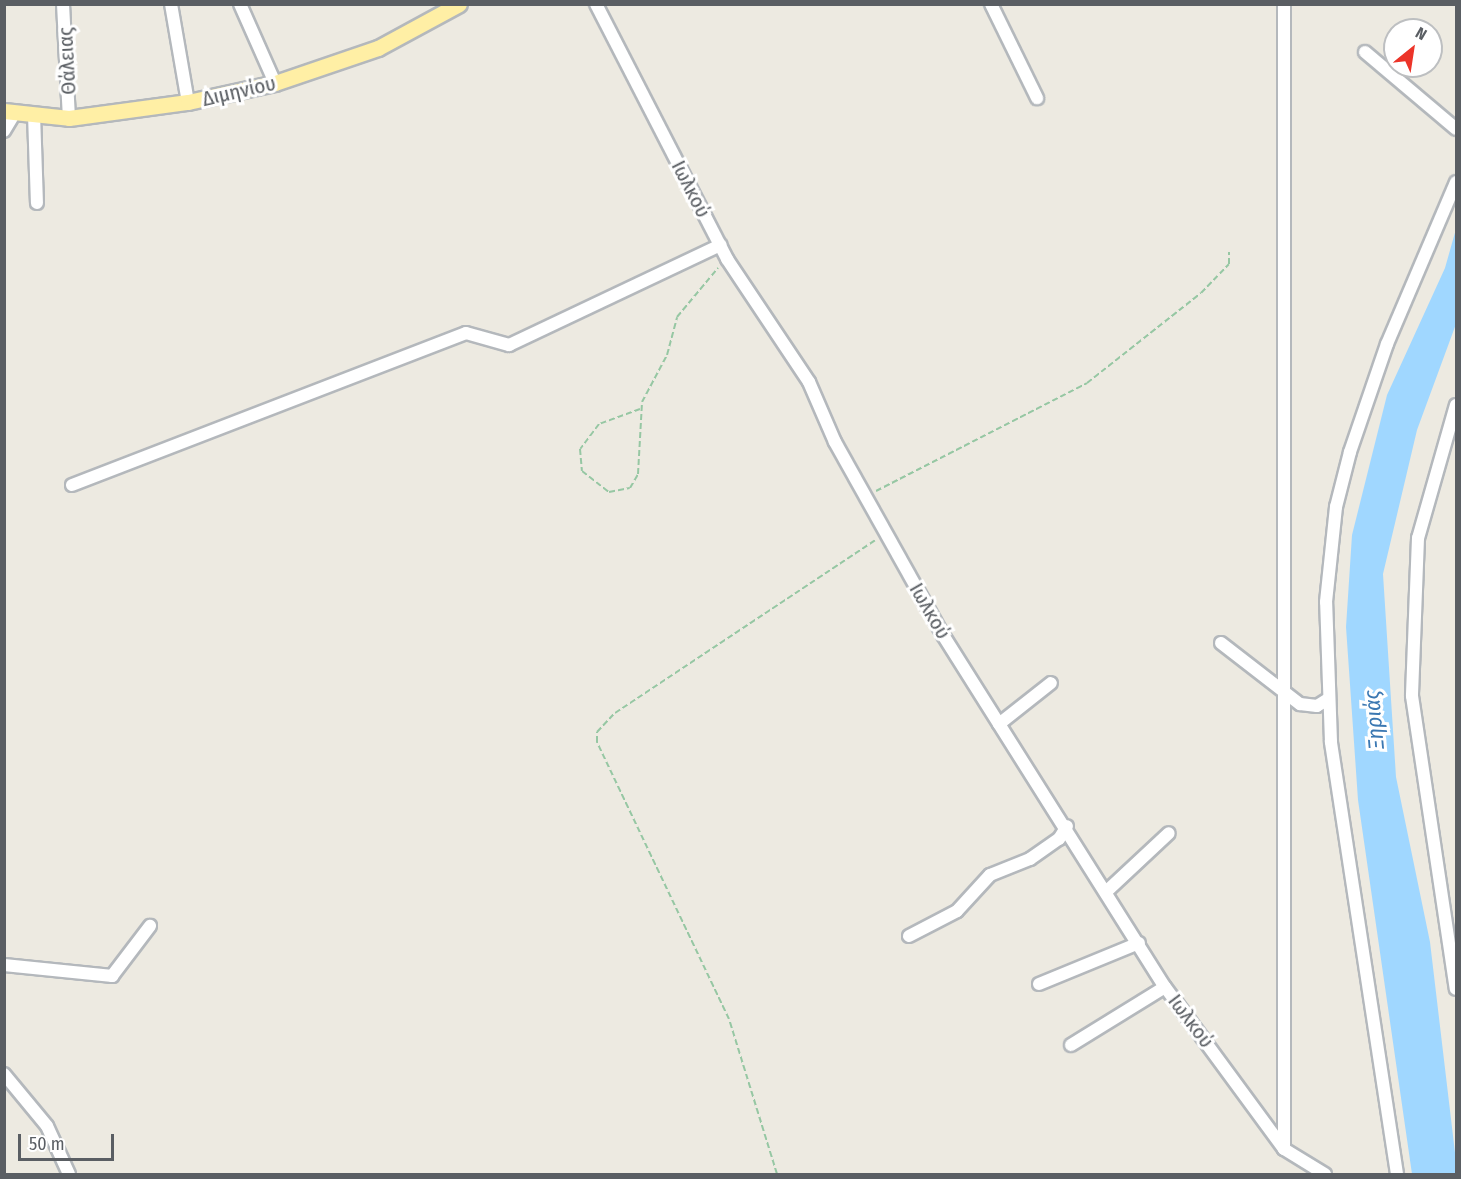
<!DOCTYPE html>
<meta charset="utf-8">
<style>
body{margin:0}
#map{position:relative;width:1461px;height:1179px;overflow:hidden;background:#edeae1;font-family:"Fira Sans Condensed",sans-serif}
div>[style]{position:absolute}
.water>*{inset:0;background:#a0d7ff}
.path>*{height:2px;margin-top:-1px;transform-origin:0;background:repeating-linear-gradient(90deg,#96c7a3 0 6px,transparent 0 9px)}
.roads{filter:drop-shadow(2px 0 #b4b8bc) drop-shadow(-2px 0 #b4b8bc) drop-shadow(0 2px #b4b8bc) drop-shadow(0 -2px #b4b8bc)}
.minor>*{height:12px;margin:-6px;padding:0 6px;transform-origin:6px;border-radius:6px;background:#fff}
.major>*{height:15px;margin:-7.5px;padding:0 7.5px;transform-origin:7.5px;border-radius:7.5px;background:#ffefa5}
span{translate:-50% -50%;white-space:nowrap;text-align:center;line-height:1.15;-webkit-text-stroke:6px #fff;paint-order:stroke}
.street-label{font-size:21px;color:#5a5e63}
.water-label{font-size:22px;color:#3b78b2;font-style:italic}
.frame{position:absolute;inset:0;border:6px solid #5a5e63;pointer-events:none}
.north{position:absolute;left:1383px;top:18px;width:60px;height:60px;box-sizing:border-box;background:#fff;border:2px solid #bdbfc1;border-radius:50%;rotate:30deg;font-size:16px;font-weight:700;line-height:24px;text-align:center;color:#5a5e63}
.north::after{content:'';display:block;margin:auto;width:21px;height:27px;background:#ec3429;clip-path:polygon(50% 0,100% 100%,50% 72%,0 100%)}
.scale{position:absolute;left:18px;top:1134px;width:96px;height:27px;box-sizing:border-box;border:3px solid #5a5e63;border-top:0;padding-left:8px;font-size:18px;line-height:21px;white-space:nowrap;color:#5a5e63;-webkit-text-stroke:4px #fff;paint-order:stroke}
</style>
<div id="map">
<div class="water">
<div style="clip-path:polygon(1456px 229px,1456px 324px,1417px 430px,1383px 574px,1396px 777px,1430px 942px,1456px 1161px,1456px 1174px,1412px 1174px,1358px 800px,1346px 627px,1352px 535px,1387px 395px,1445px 268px)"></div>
</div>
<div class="path">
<div style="left:640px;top:409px;width:44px;rotate:159.9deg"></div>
<div style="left:599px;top:424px;width:31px;rotate:127deg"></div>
<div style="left:580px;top:449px;width:22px;rotate:85deg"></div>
<div style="left:582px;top:471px;width:34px;rotate:38deg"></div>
<div style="left:609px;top:492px;width:21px;rotate:-11deg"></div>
<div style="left:630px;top:488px;width:16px;rotate:-60deg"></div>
<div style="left:638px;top:474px;width:72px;rotate:-86.8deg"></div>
<div style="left:642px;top:402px;width:53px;rotate:-62deg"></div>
<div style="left:667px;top:355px;width:39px;rotate:-75deg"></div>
<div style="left:677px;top:317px;width:64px;rotate:-50.1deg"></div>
<div style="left:876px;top:491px;width:237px;rotate:-27.1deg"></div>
<div style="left:1087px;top:383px;width:145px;rotate:-38.3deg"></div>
<div style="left:1201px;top:293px;width:40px;rotate:-46deg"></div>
<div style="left:1229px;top:264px;width:12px;rotate:-90deg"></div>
<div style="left:777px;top:1174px;width:162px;rotate:-107.2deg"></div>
<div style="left:729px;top:1019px;width:307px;rotate:-115.5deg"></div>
<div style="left:597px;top:742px;width:10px;rotate:-90deg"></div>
<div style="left:597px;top:732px;width:26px;rotate:-47deg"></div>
<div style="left:615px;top:713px;width:312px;rotate:-33.6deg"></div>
</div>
<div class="roads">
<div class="minor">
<div style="left:63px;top:4px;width:114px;rotate:87deg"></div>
<div style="left:171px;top:4px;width:99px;rotate:80.2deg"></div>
<div style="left:240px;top:4px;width:86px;rotate:66.1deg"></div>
<div style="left:596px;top:4px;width:287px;rotate:62.8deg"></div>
<div style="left:727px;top:259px;width:148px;rotate:56.3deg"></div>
<div style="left:809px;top:382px;width:65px;rotate:66.6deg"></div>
<div style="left:835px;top:442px;width:221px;rotate:60.8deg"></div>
<div style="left:943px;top:635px;width:416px;rotate:57.8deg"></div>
<div style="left:1165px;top:987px;width:201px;rotate:53.7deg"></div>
<div style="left:1284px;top:1149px;width:48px;rotate:31.4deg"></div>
<div style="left:991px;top:4px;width:105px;rotate:63.9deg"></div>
<div style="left:1284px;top:4px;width:1145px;rotate:90deg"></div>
<div style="left:1365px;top:52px;width:119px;rotate:40.2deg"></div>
<div style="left:34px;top:114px;width:89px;rotate:88.1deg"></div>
<div style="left:4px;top:131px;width:21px;rotate:-59deg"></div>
<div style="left:1456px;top:405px;width:138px;rotate:105.9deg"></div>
<div style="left:1418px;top:538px;width:158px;rotate:92.2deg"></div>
<div style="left:1412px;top:696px;width:296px;rotate:81.5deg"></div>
<div style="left:72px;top:485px;width:422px;rotate:-21.1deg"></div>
<div style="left:466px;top:333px;width:45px;rotate:15.6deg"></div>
<div style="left:509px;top:345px;width:234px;rotate:-25.3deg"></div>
<div style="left:1221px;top:643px;width:100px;rotate:37.7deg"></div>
<div style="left:1300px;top:704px;width:17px;rotate:7deg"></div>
<div style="left:1317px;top:706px;width:13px;rotate:-32deg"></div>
<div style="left:999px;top:724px;width:66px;rotate:-38.3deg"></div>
<div style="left:1108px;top:890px;width:83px;rotate:-43.1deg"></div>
<div style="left:909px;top:936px;width:54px;rotate:-27.5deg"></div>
<div style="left:957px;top:911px;width:49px;rotate:-47.5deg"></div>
<div style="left:990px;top:875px;width:43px;rotate:-21.8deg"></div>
<div style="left:1030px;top:859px;width:35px;rotate:-35deg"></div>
<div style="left:1059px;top:839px;width:15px;rotate:-58deg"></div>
<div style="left:4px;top:965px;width:109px;rotate:5.8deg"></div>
<div style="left:112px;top:976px;width:63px;rotate:-52.8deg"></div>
<div style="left:1039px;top:984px;width:108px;rotate:-22.3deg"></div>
<div style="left:1071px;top:1045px;width:110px;rotate:-31.7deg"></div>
<div style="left:4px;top:1074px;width:67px;rotate:50.4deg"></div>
<div style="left:47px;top:1126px;width:53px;rotate:65.4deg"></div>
<div style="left:1397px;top:1174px;width:437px;rotate:-98.7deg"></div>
<div style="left:1331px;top:742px;width:140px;rotate:-92deg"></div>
<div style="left:1326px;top:602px;width:96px;rotate:-84deg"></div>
<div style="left:1336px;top:507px;width:57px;rotate:-75.7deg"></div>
<div style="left:1350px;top:452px;width:114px;rotate:-71.1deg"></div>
<div style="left:1387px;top:344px;width:176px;rotate:-66.9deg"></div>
</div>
<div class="major">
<div style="left:4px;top:111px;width:65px;rotate:6.1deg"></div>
<div style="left:69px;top:118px;width:120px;rotate:-7.7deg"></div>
<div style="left:188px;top:102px;width:89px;rotate:-12.3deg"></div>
<div style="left:275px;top:83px;width:109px;rotate:-18.8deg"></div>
<div style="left:378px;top:48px;width:92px;rotate:-28.5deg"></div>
</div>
</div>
<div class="street-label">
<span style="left:67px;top:61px;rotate:-93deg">Θάλειας</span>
<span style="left:239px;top:91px;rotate:-13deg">Διμηνίου</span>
<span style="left:691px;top:189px;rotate:63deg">Ιωλκού</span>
<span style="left:930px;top:611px;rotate:60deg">Ιωλκού</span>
<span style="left:1191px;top:1021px;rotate:53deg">Ιωλκού</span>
</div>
<div class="water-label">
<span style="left:1374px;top:720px;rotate:-95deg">Ξηριάς</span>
</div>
<div class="frame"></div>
<div class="north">N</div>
<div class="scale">50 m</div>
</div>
